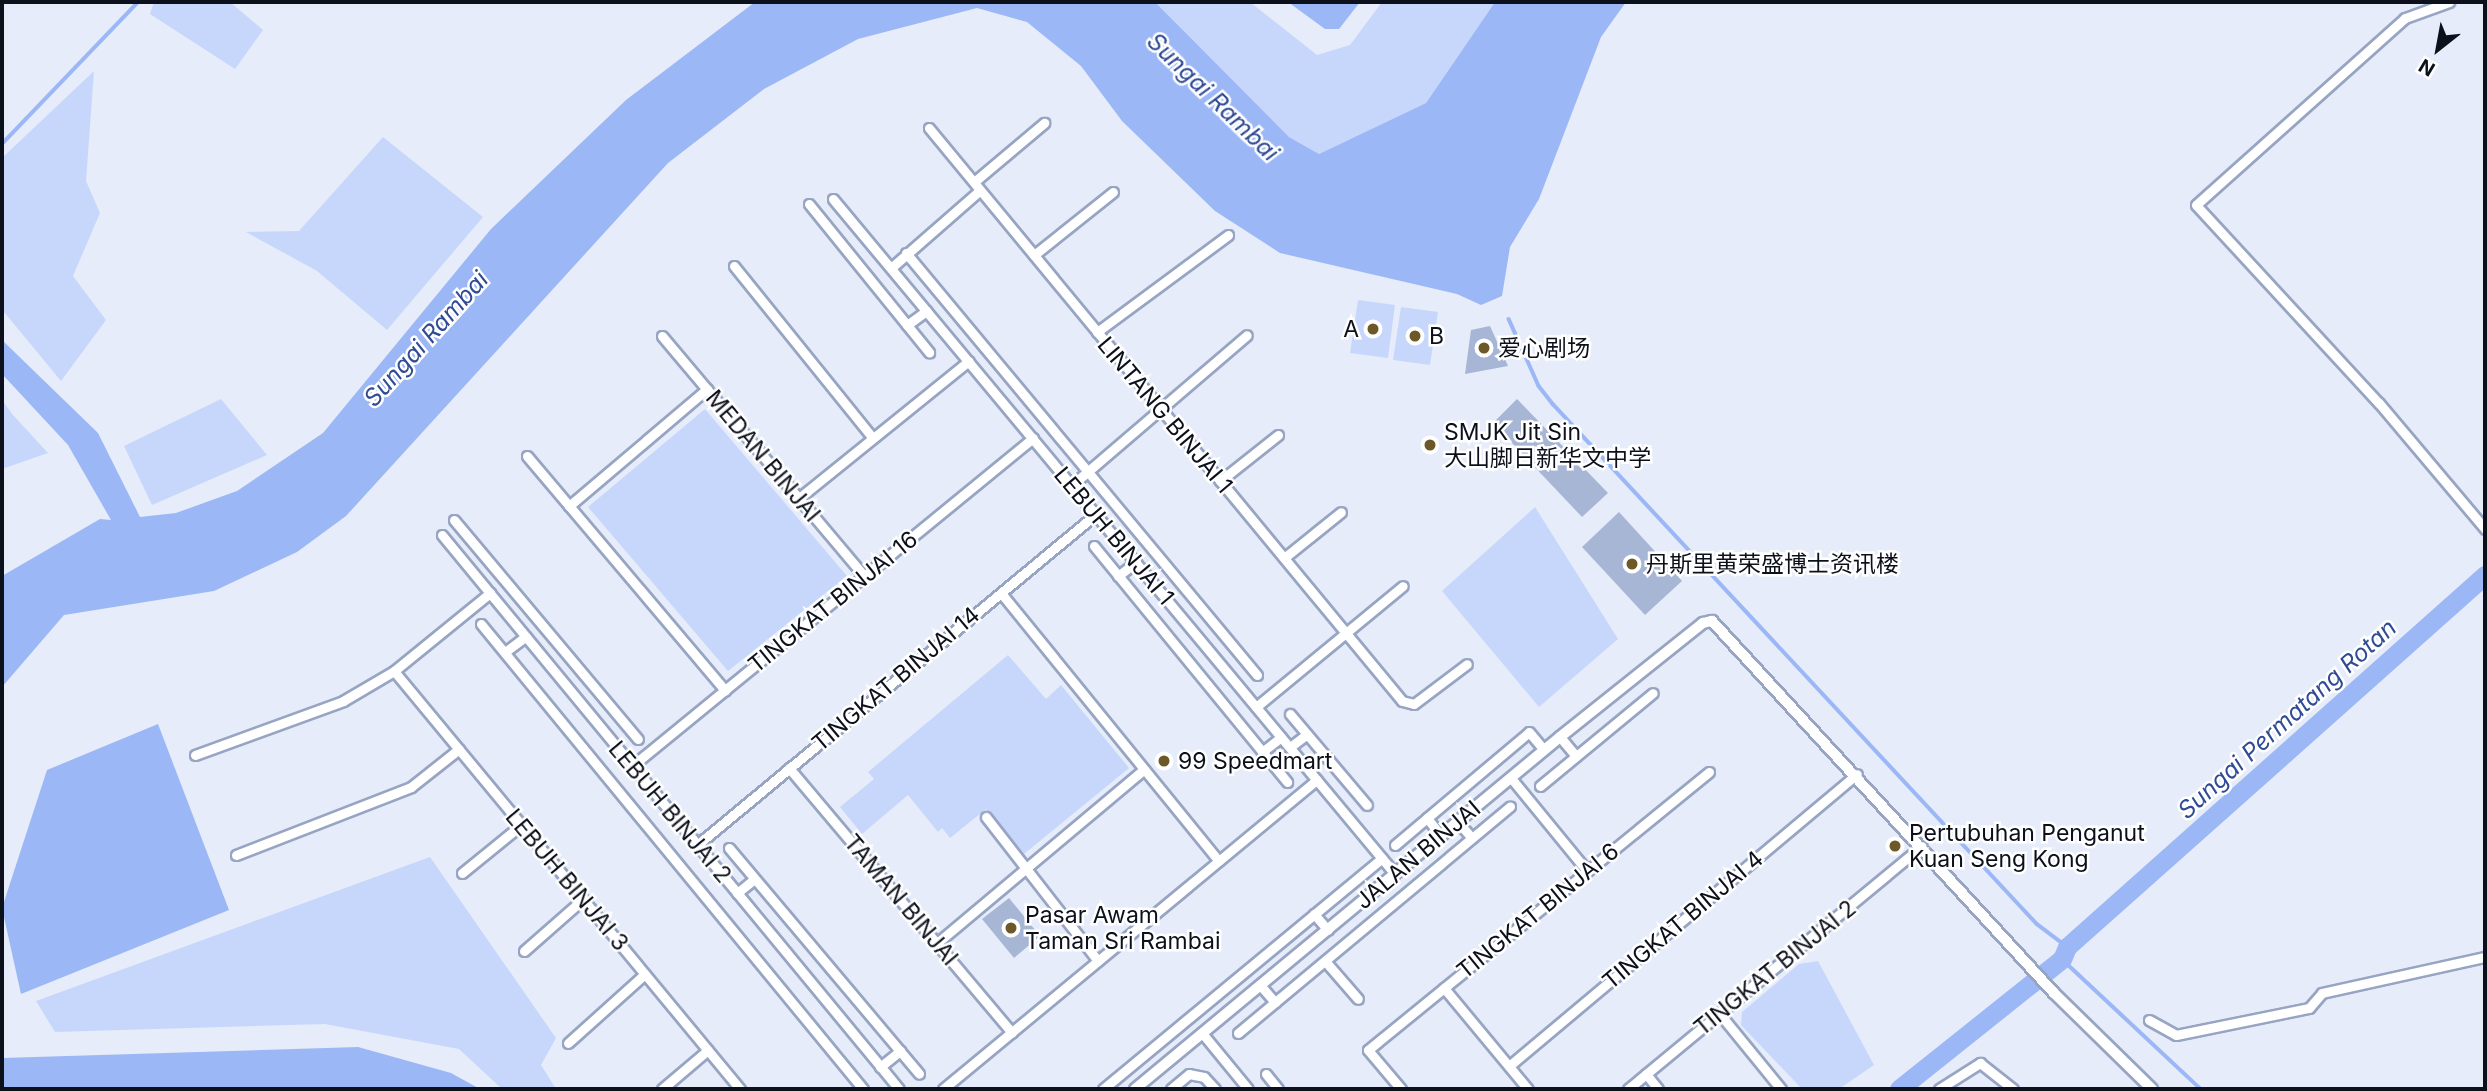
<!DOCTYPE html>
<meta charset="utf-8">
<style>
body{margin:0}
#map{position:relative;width:2487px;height:1091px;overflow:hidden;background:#e6ecf9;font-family:Inter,"Noto Sans SC",sans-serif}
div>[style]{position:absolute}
.green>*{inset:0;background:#c7d7fc}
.water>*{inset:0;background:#9cb7f6}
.stream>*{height:3.5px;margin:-1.75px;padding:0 1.75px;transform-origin:1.75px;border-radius:1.75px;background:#9cb7f6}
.river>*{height:19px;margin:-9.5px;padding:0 9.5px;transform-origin:9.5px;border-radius:9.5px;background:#9cb7f6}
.building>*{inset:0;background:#a8b6d5}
.roads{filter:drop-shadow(2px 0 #97a5c3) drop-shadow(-2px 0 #97a5c3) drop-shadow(0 2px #97a5c3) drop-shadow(0 -2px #97a5c3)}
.minor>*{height:9px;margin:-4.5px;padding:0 4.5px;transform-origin:4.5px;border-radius:4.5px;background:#fff}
.tertiary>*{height:10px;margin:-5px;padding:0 5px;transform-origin:5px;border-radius:5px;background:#fff}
.dots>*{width:19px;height:19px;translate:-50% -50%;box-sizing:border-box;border:4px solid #fff;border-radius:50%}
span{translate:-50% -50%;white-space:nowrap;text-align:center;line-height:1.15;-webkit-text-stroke:5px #fff;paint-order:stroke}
.poi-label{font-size:23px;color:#0b101a}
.right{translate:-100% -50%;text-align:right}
.left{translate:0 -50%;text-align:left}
.street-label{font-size:23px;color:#0b101a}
.water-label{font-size:24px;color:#304b95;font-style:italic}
.frame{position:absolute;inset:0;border:4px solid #0b101a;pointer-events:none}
.north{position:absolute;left:2403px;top:14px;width:70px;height:70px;-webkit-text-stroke:5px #fff;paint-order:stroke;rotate:211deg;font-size:19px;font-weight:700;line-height:28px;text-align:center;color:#0b101a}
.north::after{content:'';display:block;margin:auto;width:24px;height:32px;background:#0b101a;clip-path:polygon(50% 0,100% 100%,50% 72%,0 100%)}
</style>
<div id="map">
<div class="green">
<div style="clip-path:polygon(154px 2px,230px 2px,263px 30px,235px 69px,150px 14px)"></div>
<div style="clip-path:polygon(1155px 2px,1250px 2px,1317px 55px,1350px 45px,1382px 2px,1495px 2px,1426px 103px,1319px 154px,1289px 137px)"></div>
<div style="clip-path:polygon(94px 71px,86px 181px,100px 213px,73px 276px,106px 320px,61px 381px,4px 312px,2px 158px)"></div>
<div style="clip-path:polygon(383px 137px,483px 217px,387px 330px,317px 271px,246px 232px,299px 231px)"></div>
<div style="clip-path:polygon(1358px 300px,1395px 305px,1388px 358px,1350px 353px)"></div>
<div style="clip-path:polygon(1401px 307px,1438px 312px,1430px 365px,1393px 360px)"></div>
<div style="clip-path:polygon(221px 399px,267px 455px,152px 505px,124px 446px)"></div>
<div style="clip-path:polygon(2px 400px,13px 415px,48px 453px,2px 469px)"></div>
<div style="clip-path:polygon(705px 409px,847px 576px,728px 671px,588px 507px)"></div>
<div style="clip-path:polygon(1535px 507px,1618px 639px,1539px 707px,1442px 591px)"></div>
<div style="clip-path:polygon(1008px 655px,1046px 699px,1061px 685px,1129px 768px,1024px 854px,986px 809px,950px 838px,942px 828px,938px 832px,908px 795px,862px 834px,840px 807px,874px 779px,868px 772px)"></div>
<div style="clip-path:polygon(430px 857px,556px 1038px,541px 1065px,556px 1089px,502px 1089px,459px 1049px,325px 1024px,55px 1032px,36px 1001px)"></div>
<div style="clip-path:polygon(1818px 961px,1874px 1065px,1839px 1089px,1802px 1089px,1741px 1025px,1742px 1012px,1799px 964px)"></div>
</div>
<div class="water">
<div style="clip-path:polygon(755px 2px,1155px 2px,1289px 137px,1319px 154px,1426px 103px,1495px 2px,1626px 2px,1601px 37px,1539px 199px,1510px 247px,1502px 296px,1481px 305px,1457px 294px,1280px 253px,1215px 211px,1122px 121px,1081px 66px,1027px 22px,977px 8px,858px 39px,764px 89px,668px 163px,346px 516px,297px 552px,214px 591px,64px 615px,2px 687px,2px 576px,100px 519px,111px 520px,68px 445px,2px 374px,2px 340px,98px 433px,140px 517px,176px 513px,237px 491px,323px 433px,491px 229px,626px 100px)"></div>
<div style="clip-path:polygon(1288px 2px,1360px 2px,1339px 29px,1325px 29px)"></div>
<div style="clip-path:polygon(158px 724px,229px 910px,21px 994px,2px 908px,47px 770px)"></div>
<div style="clip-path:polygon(358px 1047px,451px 1073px,480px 1089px,2px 1089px,2px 1058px)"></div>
</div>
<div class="stream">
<div style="left:2px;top:144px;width:197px;rotate:-46.2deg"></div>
<div style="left:1509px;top:319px;width:73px;rotate:65.9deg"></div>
<div style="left:1539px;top:386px;width:23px;rotate:52deg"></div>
<div style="left:1553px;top:404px;width:710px;rotate:47.05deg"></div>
<div style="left:2037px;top:924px;width:38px;rotate:37deg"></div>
<div style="left:2062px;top:959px;width:190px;rotate:43.1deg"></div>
</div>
<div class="river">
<div style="left:1899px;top:1089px;width:208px;rotate:-38.6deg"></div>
<div style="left:2062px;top:959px;width:13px;rotate:-67deg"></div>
<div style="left:2067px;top:947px;width:560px;rotate:-41.67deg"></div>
</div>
<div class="building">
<div style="clip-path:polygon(1490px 326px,1508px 366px,1465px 374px,1471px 330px)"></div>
<div style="clip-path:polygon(1517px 399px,1608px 493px,1582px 517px,1493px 423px)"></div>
<div style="clip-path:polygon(1619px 512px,1682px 581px,1645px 615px,1582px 547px)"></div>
<div style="clip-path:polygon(1009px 898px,1040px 936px,1014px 958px,982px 919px)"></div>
</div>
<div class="roads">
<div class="minor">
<div style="left:2449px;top:2px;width:47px;rotate:160deg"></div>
<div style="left:2405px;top:18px;width:280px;rotate:138.2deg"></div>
<div style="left:2196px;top:205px;width:270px;rotate:47.3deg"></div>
<div style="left:2379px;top:403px;width:165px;rotate:49.9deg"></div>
<div style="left:929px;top:128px;width:743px;rotate:50.46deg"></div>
<div style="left:1402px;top:701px;width:12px;rotate:14deg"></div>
<div style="left:1414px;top:704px;width:66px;rotate:-37deg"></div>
<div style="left:974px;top:182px;width:92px;rotate:-40.1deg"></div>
<div style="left:833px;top:199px;width:878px;rotate:50.22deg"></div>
<div style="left:809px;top:204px;width:191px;rotate:51deg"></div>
<div style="left:906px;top:253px;width:549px;rotate:50.25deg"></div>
<div style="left:1034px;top:255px;width:101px;rotate:-38.6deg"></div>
<div style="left:734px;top:266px;width:221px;rotate:51.1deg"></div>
<div style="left:891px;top:268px;width:118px;rotate:-41.2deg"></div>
<div style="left:907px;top:325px;width:24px;rotate:-36deg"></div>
<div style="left:1097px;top:332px;width:163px;rotate:-36.5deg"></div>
<div style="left:662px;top:336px;width:314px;rotate:49.9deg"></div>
<div style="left:527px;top:456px;width:307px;rotate:49.8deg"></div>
<div style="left:1220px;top:481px;width:74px;rotate:-38.4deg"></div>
<div style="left:1072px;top:485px;width:230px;rotate:-40.6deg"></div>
<div style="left:799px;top:498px;width:218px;rotate:-38.9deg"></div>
<div style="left:569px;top:506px;width:181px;rotate:-40.3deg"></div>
<div style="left:454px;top:520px;width:286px;rotate:50deg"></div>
<div style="left:442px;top:535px;width:718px;rotate:50.48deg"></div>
<div style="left:1094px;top:546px;width:305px;rotate:50.7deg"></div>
<div style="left:1284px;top:558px;width:73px;rotate:-38.9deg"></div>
<div style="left:1118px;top:576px;width:23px;rotate:-38deg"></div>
<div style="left:1001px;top:593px;width:345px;rotate:50.9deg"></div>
<div style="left:481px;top:624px;width:602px;rotate:50.6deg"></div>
<div style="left:505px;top:652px;width:26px;rotate:-37deg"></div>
<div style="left:394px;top:671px;width:543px;rotate:50.38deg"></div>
<div style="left:1256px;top:707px;width:190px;rotate:-39.5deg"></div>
<div style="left:1290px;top:714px;width:119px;rotate:49.8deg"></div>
<div style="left:1560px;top:737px;width:25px;rotate:50deg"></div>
<div style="left:1290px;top:747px;width:21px;rotate:-37deg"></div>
<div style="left:1262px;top:752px;width:24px;rotate:-38deg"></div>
<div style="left:195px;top:755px;width:158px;rotate:-20deg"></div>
<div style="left:343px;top:701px;width:59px;rotate:-30.5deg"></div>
<div style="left:394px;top:671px;width:124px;rotate:-39.1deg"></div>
<div style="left:632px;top:766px;width:518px;rotate:-39.28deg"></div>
<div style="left:789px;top:768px;width:346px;rotate:49.9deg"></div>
<div style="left:1511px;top:778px;width:120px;rotate:50.7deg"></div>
<div style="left:1540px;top:786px;width:146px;rotate:-39.5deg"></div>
<div style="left:986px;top:817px;width:182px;rotate:52.1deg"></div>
<div style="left:1427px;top:818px;width:133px;rotate:-40.1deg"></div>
<div style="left:1529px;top:732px;width:23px;rotate:50deg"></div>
<div style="left:1458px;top:822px;width:21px;rotate:49deg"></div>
<div style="left:697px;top:845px;width:518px;rotate:-39.68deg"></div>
<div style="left:1395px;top:845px;width:42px;rotate:-40.2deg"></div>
<div style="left:1427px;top:818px;width:23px;rotate:52deg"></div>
<div style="left:729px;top:848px;width:295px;rotate:49.9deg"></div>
<div style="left:236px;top:855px;width:188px;rotate:-21.2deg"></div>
<div style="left:411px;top:787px;width:61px;rotate:-38.4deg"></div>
<div style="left:462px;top:873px;width:76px;rotate:-39.1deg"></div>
<div style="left:737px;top:893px;width:22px;rotate:-39deg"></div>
<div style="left:1314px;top:914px;width:21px;rotate:49deg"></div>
<div style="left:937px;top:943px;width:270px;rotate:-40deg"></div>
<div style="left:524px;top:951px;width:79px;rotate:-41.4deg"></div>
<div style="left:1325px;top:961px;width:50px;rotate:49deg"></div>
<div style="left:1260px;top:985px;width:23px;rotate:49deg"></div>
<div style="left:1444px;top:988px;width:131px;rotate:50.3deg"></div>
<div style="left:1719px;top:1013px;width:98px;rotate:50.8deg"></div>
<div style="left:2149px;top:1020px;width:31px;rotate:29deg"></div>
<div style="left:2176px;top:1035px;width:136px;rotate:-11.5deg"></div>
<div style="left:2309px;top:1008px;width:20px;rotate:-49deg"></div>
<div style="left:2322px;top:993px;width:167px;rotate:-12.5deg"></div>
<div style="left:1202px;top:1033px;width:72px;rotate:50.6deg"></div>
<div style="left:1238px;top:1033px;width:354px;rotate:-39.8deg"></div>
<div style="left:568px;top:1043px;width:103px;rotate:-41.9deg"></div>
<div style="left:1509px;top:1066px;width:454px;rotate:-40deg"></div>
<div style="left:880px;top:1067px;width:26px;rotate:-39deg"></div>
<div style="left:1266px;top:1074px;width:19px;rotate:51deg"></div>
<div style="left:1646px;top:1074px;width:19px;rotate:51deg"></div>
<div style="left:662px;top:1089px;width:60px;rotate:-40.3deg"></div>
<div style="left:943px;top:1089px;width:485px;rotate:-39.6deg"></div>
<div style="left:1103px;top:1089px;width:362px;rotate:-39.6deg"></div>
<div style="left:1171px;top:1089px;width:23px;rotate:-40deg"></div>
<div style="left:1189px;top:1074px;width:15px;rotate:11deg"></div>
<div style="left:1204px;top:1077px;width:16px;rotate:47deg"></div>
<div style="left:1401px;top:1089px;width:51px;rotate:-130.2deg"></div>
<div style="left:1368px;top:1050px;width:440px;rotate:-39.2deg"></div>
<div style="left:1628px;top:1089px;width:381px;rotate:-39.6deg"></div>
<div style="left:1939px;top:1089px;width:49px;rotate:-32.4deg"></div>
<div style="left:1980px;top:1063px;width:42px;rotate:38.2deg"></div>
</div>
<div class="tertiary">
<div style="left:1135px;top:1089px;width:552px;rotate:-39.63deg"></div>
<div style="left:1560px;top:737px;width:183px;rotate:-38.6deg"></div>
<div style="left:1703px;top:623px;width:9px;rotate:-13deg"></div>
<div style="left:1712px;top:621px;width:505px;rotate:47.41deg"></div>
<div style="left:2054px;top:993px;width:137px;rotate:44.4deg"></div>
</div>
</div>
<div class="dots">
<div style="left:1373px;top:329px;background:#6d5828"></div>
<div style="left:1415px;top:336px;background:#6d5828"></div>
<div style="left:1484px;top:348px;background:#6d5828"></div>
<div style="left:1430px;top:445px;background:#6d5828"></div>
<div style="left:1632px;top:564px;background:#6d5828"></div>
<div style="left:1164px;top:761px;background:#6d5828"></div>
<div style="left:1895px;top:846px;background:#6d5828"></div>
<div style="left:1011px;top:928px;background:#6d5828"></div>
</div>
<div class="poi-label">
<span class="right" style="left:1359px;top:329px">A</span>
<span class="left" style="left:1429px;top:336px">B</span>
<span class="left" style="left:1498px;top:348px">爱心剧场</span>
<span class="left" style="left:1444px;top:445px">SMJK Jit Sin<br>大山脚日新华文中学</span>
<span class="left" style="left:1646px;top:564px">丹斯里黄荣盛博士资讯楼</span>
<span class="left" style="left:1178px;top:761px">99 Speedmart</span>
<span class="left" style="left:1909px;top:846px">Pertubuhan Penganut<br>Kuan Seng Kong</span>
<span class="left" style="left:1025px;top:928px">Pasar Awam<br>Taman Sri Rambai</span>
</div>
<div class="street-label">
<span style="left:1165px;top:415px;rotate:50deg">LINTANG BINJAI 1</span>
<span style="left:763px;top:456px;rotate:50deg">MEDAN BINJAI</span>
<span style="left:1114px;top:536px;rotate:50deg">LEBUH BINJAI 1</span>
<span style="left:833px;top:602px;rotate:-39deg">TINGKAT BINJAI 16</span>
<span style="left:896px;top:679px;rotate:-40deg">TINGKAT BINJAI 14</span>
<span style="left:670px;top:812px;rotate:50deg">LEBUH BINJAI 2</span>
<span style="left:1418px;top:855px;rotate:-40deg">JALAN BINJAI</span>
<span style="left:567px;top:880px;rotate:50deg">LEBUH BINJAI 3</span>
<span style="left:901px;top:900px;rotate:50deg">TAMAN BINJAI</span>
<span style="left:1538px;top:911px;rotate:-39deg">TINGKAT BINJAI 6</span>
<span style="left:1683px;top:920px;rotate:-40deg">TINGKAT BINJAI 4</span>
<span style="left:1775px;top:968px;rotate:-39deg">TINGKAT BINJAI 2</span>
</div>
<div class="water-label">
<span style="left:1213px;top:97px;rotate:44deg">Sungai Rambai</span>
<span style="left:426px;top:339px;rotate:-48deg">Sungai Rambai</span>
<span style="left:2287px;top:719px;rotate:-42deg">Sungai Permatang Rotan</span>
</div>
<div class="frame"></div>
<div class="north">N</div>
</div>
